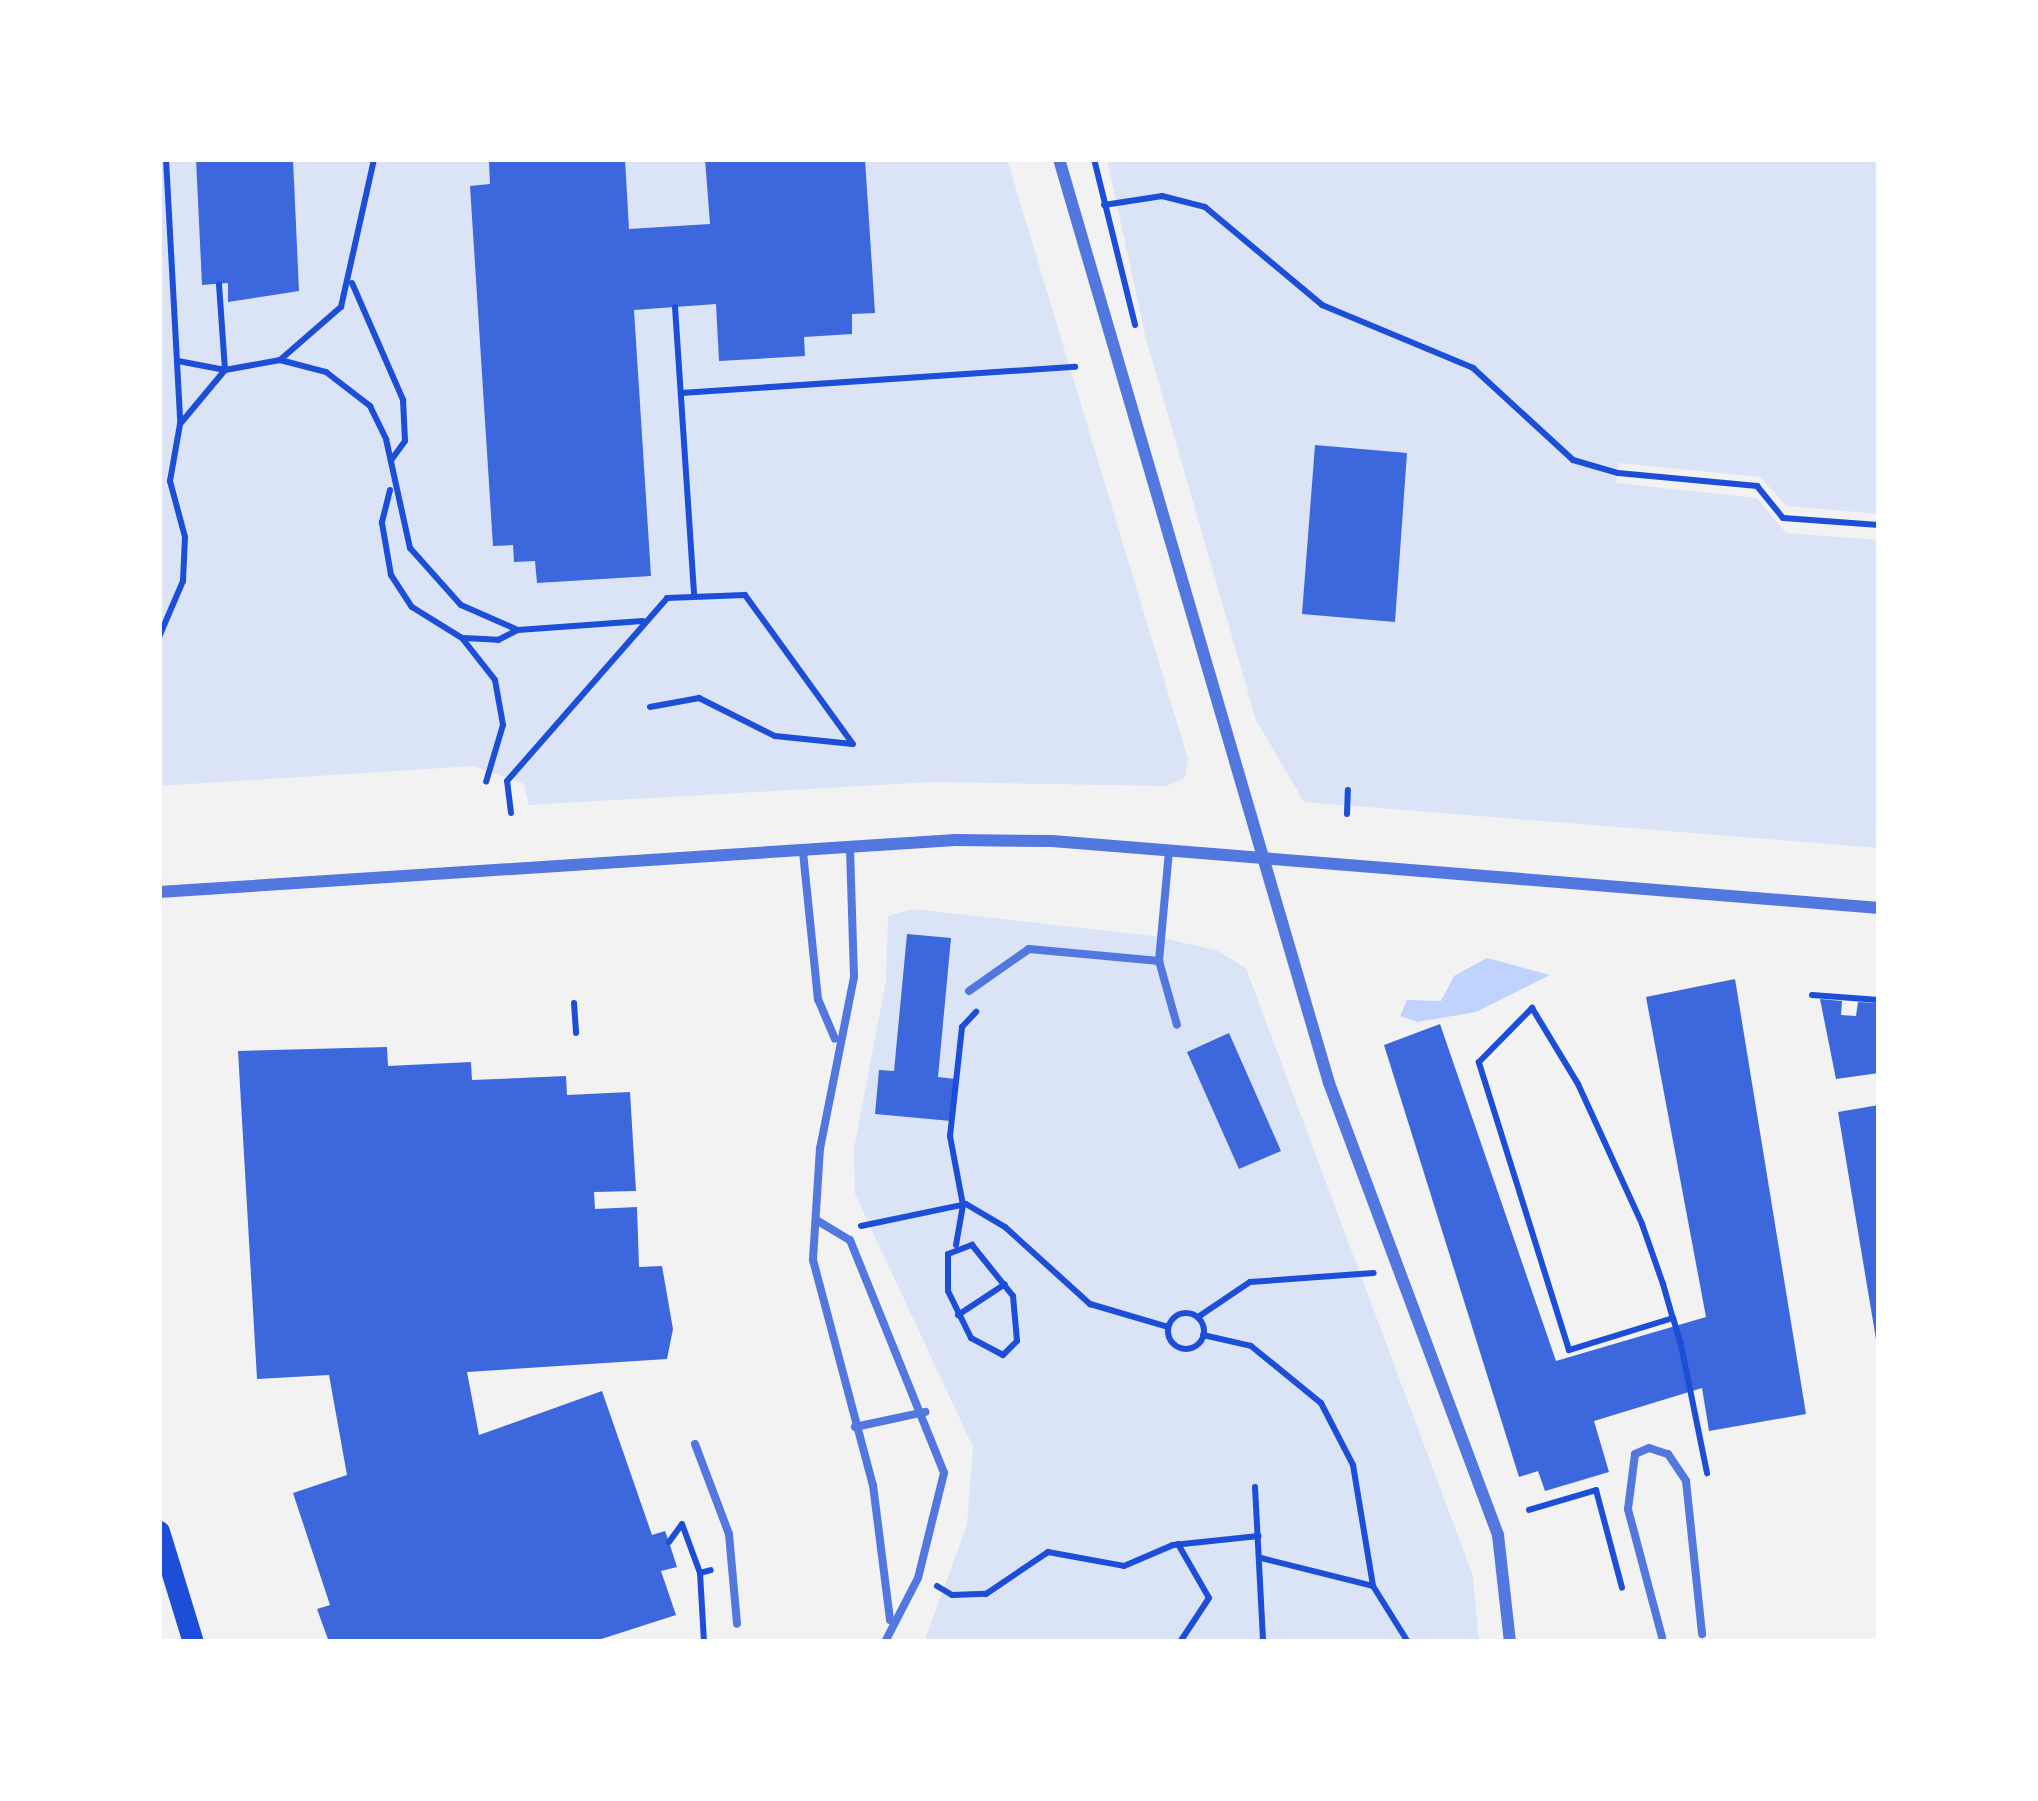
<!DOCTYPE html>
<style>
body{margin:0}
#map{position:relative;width:2038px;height:1801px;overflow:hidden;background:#f2f2f2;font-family:Cabin,sans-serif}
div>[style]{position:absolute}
.green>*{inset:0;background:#dbe4f7}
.water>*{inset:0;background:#bfd3fe}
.building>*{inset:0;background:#3d67dc}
.path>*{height:6px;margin:-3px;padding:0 3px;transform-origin:3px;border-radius:3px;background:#1d4ed8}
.path>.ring{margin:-3px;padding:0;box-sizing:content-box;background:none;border:6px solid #1d4ed8;border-radius:50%}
.service>*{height:8px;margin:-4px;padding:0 4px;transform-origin:4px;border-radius:4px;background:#5277de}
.minor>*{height:12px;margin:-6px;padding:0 6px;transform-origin:6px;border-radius:6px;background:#5277de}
.primary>*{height:21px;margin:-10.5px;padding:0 10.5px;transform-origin:10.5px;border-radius:10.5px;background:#1d4ed8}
span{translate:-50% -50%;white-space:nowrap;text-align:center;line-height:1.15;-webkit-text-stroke:9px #fff;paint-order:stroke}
.frame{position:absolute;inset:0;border:162px solid #fff;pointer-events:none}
</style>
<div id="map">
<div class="green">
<div style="clip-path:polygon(159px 159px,1007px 159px,1188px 759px,1185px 777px,1167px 786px,932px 782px,529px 805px,524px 784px,474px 766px,159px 786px)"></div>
<div style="clip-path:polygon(1107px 159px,1879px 159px,1879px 514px,1787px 506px,1760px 477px,1619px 463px,1616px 483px,1757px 498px,1786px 533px,1879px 540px,1879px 848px,1304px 802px,1256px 720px,1146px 339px)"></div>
<div style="clip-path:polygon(913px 909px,1153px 936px,1216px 950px,1246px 968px,1473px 1576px,1479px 1642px,924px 1642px,967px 1525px,973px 1447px,855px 1194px,854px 1148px,886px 981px,888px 916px)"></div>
</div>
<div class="water">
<div style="clip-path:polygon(1487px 958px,1550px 975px,1476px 1012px,1417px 1022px,1400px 1016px,1407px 1000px,1441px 1001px,1454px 976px)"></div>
</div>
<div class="building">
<div style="clip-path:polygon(196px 159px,293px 159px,299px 291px,228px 302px,228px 283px,202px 285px)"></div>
<div style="clip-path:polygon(625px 159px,629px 229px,710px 224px,705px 159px,865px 159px,875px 313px,852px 314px,852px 334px,804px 337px,805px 356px,719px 361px,716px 304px,634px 310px,651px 576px,537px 583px,535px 561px,514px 562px,513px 545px,493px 546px,470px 186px,490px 184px,489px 162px)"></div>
<div style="clip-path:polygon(1315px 445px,1407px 453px,1395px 622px,1302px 614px)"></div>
<div style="clip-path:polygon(907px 934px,951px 938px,938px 1077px,955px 1079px,951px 1121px,875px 1114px,879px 1070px,894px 1071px)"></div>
<div style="clip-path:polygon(1735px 979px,1806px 1414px,1709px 1431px,1702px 1388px,1594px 1421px,1609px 1472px,1545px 1491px,1538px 1471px,1519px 1477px,1384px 1045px,1440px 1024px,1556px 1361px,1706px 1317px,1646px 997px)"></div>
<div style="clip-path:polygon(1820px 999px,1842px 1001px,1841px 1015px,1856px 1016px,1858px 1002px,1879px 1003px,1879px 1073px,1836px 1079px)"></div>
<div style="clip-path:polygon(1229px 1033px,1281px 1151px,1239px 1169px,1187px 1052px)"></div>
<div style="clip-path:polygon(387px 1047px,388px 1066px,471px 1062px,472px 1080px,566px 1076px,567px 1095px,630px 1092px,636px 1191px,594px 1192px,595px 1209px,637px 1207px,639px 1267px,662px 1266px,673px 1329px,667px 1359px,467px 1372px,479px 1435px,602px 1391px,652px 1535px,665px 1531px,669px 1542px,677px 1567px,661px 1571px,676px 1615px,592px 1642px,329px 1642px,317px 1609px,330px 1605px,293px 1493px,347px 1475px,329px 1375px,257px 1379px,238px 1051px)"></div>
<div style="clip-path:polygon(1879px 1105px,1879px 1345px,1877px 1345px,1838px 1112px)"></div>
</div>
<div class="path">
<div style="left:166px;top:159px;width:262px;rotate:86.9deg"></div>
<div style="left:1094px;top:159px;width:171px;rotate:76.1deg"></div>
<div style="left:1104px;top:205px;width:59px;rotate:-8.8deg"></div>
<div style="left:1162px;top:196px;width:44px;rotate:14.3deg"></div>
<div style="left:1205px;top:207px;width:153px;rotate:39.9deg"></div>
<div style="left:1322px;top:305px;width:164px;rotate:22.6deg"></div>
<div style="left:1473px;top:368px;width:136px;rotate:42.6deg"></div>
<div style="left:1573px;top:460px;width:47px;rotate:16.1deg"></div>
<div style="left:1618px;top:473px;width:140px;rotate:5.3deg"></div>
<div style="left:1757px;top:486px;width:41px;rotate:50.9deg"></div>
<div style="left:1783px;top:518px;width:96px;rotate:4.2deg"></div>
<div style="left:352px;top:283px;width:128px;rotate:66.4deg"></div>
<div style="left:403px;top:400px;width:41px;rotate:87.2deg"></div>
<div style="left:405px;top:441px;width:24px;rotate:126deg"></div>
<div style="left:675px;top:307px;width:290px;rotate:86.2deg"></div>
<div style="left:280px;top:360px;width:48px;rotate:14.6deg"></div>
<div style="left:326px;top:372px;width:56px;rotate:37.7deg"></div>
<div style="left:370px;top:406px;width:37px;rotate:64deg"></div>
<div style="left:386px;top:439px;width:112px;rotate:77.6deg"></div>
<div style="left:410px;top:548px;width:76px;rotate:48.2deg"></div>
<div style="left:461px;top:605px;width:62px;rotate:23.7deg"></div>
<div style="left:518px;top:630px;width:125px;rotate:-4.1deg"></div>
<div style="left:178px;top:361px;width:48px;rotate:10.8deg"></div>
<div style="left:225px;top:370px;width:86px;rotate:-94deg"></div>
<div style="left:681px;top:393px;width:395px;rotate:-3.8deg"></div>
<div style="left:390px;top:490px;width:34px;rotate:104deg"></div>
<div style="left:382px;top:523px;width:53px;rotate:80.2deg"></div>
<div style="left:391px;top:575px;width:38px;rotate:57deg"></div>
<div style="left:412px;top:607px;width:59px;rotate:31.8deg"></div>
<div style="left:462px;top:638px;width:53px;rotate:51.8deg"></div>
<div style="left:495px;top:680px;width:46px;rotate:79.9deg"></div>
<div style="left:503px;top:725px;width:59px;rotate:106.6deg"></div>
<div style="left:159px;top:637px;width:61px;rotate:-66.8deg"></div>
<div style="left:183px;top:581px;width:44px;rotate:-87.4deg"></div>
<div style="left:185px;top:537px;width:58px;rotate:-105deg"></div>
<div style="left:170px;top:481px;width:58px;rotate:-80deg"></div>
<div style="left:180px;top:424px;width:70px;rotate:-50.2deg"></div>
<div style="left:225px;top:370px;width:56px;rotate:-10.3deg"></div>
<div style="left:280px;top:360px;width:81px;rotate:-41deg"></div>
<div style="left:341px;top:307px;width:152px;rotate:-77.4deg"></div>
<div style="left:464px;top:638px;width:34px;rotate:3deg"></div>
<div style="left:498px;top:640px;width:22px;rotate:-27deg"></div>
<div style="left:650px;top:707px;width:50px;rotate:-10.4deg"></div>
<div style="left:699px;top:698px;width:85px;rotate:26.6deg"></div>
<div style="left:775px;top:736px;width:78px;rotate:5.9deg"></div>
<div style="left:511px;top:813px;width:32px;rotate:-97deg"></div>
<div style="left:507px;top:781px;width:243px;rotate:-48.8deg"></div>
<div style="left:667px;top:598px;width:78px;rotate:-2.2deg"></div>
<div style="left:745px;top:595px;width:184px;rotate:54.1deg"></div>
<div style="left:1347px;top:814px;width:24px;rotate:-88deg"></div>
<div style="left:1812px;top:995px;width:67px;rotate:4.3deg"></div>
<div style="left:574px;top:1003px;width:30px;rotate:86deg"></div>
<div style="left:861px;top:1226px;width:107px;rotate:-11.8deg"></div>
<div style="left:966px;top:1204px;width:45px;rotate:30.5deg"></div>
<div style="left:1005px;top:1227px;width:115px;rotate:42.2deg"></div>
<div style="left:1090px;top:1304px;width:81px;rotate:16.4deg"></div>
<div style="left:956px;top:1245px;width:41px;rotate:-80.1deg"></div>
<div style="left:963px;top:1205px;width:70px;rotate:-100.7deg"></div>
<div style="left:950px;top:1136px;width:110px;rotate:-83.7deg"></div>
<div style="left:962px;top:1027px;width:21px;rotate:-47deg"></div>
<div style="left:972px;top:1245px;width:65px;rotate:51.2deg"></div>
<div style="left:1013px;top:1296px;width:45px;rotate:84.9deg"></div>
<div style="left:1017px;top:1341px;width:20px;rotate:135deg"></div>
<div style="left:1003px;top:1355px;width:36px;rotate:-152deg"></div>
<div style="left:971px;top:1338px;width:52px;rotate:-116.1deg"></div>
<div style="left:948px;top:1291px;width:37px;rotate:-90deg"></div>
<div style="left:948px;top:1254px;width:26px;rotate:-21deg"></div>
<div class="ring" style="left:1168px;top:1313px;width:30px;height:30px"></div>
<div style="left:958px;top:1315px;width:56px;rotate:-33.4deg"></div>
<div style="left:1198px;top:1317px;width:63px;rotate:-33.9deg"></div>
<div style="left:1250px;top:1282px;width:124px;rotate:-4.2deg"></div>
<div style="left:1673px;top:1318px;width:109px;rotate:162.9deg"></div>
<div style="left:1569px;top:1350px;width:302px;rotate:-107.4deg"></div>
<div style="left:1479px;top:1062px;width:76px;rotate:-45.5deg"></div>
<div style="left:1532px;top:1008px;width:89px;rotate:58.8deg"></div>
<div style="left:1578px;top:1084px;width:154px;rotate:65.4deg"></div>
<div style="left:1642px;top:1224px;width:64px;rotate:70.7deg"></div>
<div style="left:1663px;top:1284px;width:35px;rotate:74deg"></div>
<div style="left:1673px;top:1318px;width:28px;rotate:73deg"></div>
<div style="left:1681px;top:1345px;width:131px;rotate:78.5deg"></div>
<div style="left:1203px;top:1335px;width:49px;rotate:12.9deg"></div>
<div style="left:1251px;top:1346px;width:90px;rotate:39.2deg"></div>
<div style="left:1321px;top:1403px;width:70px;rotate:62.7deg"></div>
<div style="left:1353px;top:1465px;width:123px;rotate:80.6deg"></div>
<div style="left:1373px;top:1586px;width:66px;rotate:58deg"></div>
<div style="left:1255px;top:1487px;width:155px;rotate:87deg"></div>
<div style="left:1529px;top:1510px;width:70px;rotate:-16.6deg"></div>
<div style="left:1596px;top:1490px;width:101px;rotate:75.1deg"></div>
<div style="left:669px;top:1542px;width:22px;rotate:-54deg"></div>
<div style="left:682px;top:1524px;width:52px;rotate:69.8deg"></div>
<div style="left:1178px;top:1544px;width:62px;rotate:60.1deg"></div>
<div style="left:1209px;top:1598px;width:53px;rotate:123.4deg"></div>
<div style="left:1261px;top:1558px;width:115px;rotate:14deg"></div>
<div style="left:937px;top:1586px;width:17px;rotate:31deg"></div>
<div style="left:952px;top:1595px;width:34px;rotate:-2deg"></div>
<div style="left:986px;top:1594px;width:75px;rotate:-34.1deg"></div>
<div style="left:1048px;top:1552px;width:77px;rotate:10.4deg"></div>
<div style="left:1124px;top:1566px;width:53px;rotate:-23.2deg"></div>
<div style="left:1173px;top:1545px;width:86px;rotate:-6deg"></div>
<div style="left:704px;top:1642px;width:69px;rotate:-93.3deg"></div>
<div style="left:700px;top:1573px;width:11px;rotate:-15deg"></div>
</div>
<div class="service">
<div style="left:850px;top:849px;width:128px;rotate:88.2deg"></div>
<div style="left:854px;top:977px;width:174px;rotate:101.2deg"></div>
<div style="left:820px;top:1148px;width:112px;rotate:93.6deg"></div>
<div style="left:813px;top:1260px;width:233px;rotate:75.1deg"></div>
<div style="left:873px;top:1485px;width:136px;rotate:82.8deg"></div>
<div style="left:1169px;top:851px;width:110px;rotate:95.2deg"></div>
<div style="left:1159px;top:961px;width:66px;rotate:74.3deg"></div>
<div style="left:803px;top:852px;width:148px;rotate:84.2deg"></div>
<div style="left:818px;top:999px;width:43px;rotate:67deg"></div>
<div style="left:969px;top:991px;width:73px;rotate:-35deg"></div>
<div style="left:1029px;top:949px;width:131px;rotate:5.3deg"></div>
<div style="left:818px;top:1221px;width:37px;rotate:31deg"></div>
<div style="left:850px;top:1240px;width:251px;rotate:68deg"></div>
<div style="left:944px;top:1473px;width:108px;rotate:103.9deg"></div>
<div style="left:918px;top:1578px;width:72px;rotate:117.3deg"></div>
<div style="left:855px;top:1427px;width:72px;rotate:-12.1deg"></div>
<div style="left:695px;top:1444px;width:96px;rotate:69.3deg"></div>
<div style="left:729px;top:1534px;width:90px;rotate:84.9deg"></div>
<div style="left:1662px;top:1637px;width:132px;rotate:-104.9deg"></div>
<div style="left:1628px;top:1509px;width:55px;rotate:-82.7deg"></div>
<div style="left:1635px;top:1454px;width:15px;rotate:-23deg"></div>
<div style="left:1649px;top:1448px;width:20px;rotate:18deg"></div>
<div style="left:1668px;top:1454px;width:32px;rotate:56deg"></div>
<div style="left:1686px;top:1481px;width:154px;rotate:84deg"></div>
</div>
<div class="minor">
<div style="left:1059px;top:159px;width:963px;rotate:73.71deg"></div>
<div style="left:1329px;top:1083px;width:483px;rotate:69.5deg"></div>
<div style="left:1498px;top:1535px;width:108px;rotate:83.6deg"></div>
<div style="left:159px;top:892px;width:798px;rotate:-3.74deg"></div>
<div style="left:955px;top:840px;width:97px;rotate:0.6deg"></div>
<div style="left:1052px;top:841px;width:830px;rotate:4.63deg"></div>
</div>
<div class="primary">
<div style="left:159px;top:1531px;width:116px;rotate:73deg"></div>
</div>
<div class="frame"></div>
</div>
